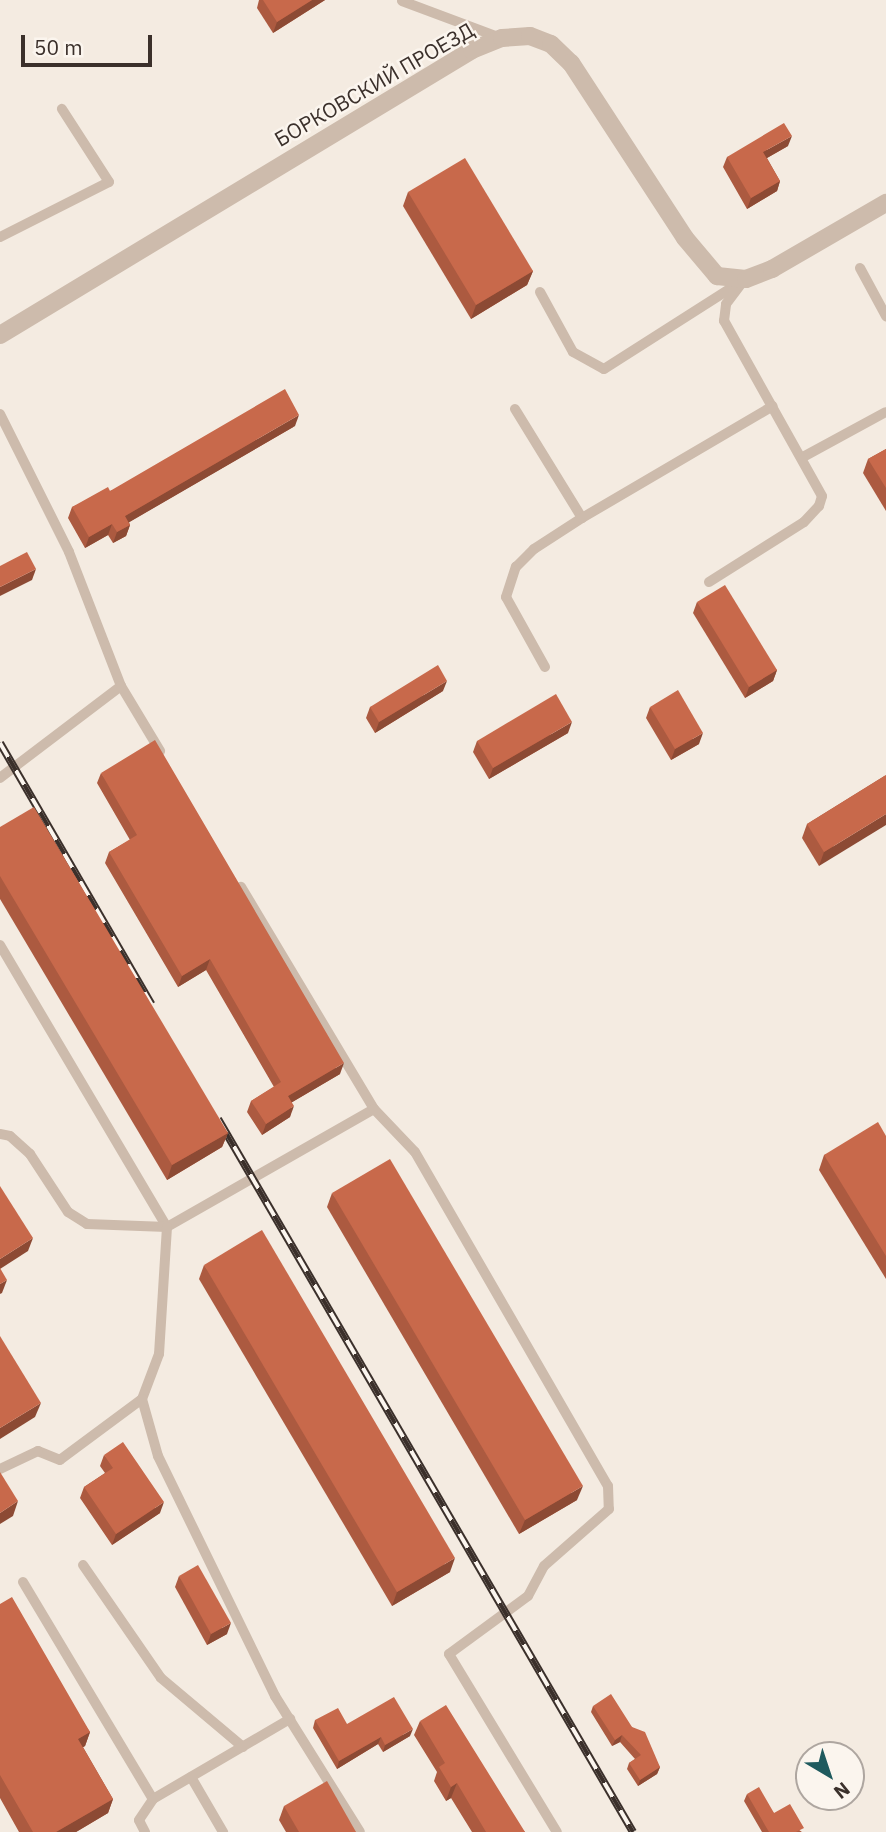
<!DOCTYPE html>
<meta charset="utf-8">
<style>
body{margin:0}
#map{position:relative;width:886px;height:1832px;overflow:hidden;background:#f4ebe1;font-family:"IBM Plex Sans",sans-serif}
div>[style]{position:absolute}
.lane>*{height:10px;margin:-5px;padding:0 5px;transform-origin:5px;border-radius:5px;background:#cdbbac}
.street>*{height:18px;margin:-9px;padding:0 9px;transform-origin:9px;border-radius:9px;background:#cdbbac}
.rail>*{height:8px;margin-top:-4px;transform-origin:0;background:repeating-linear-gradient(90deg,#fbf5ee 0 16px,#3b302b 0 32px);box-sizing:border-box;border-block:2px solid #3b302b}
.wall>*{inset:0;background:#ac5a40}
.shaded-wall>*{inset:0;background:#8c4a34}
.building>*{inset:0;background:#c8694b}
span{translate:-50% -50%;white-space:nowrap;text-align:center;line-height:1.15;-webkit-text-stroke:5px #fbf5ee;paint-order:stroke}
.street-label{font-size:21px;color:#3b302b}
.north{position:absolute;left:795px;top:1741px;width:70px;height:70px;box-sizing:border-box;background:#fbf5ee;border:2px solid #aea6a0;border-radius:50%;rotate:141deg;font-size:19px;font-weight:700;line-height:28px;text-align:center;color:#3b302b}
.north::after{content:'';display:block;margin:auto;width:24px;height:32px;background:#1f5a5e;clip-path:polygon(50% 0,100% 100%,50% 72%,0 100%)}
.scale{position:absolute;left:21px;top:35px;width:131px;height:32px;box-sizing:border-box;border:4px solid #3b302b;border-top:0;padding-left:9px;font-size:21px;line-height:24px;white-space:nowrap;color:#3b302b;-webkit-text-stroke:5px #fbf5ee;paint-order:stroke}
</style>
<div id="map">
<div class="lane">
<div style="left:402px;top:1px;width:106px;rotate:20.5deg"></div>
<div style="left:0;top:237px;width:122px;rotate:-26.8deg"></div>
<div style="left:109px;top:182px;width:87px;rotate:-122.8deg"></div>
<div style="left:860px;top:268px;width:55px;rotate:61.6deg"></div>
<div style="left:540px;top:292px;width:68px;rotate:61.2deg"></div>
<div style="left:573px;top:352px;width:35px;rotate:29deg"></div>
<div style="left:604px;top:369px;width:160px;rotate:-32.5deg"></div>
<div style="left:515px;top:409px;width:128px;rotate:58.4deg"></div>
<div style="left:0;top:414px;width:154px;rotate:63.4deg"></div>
<div style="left:69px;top:552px;width:144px;rotate:68.8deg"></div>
<div style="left:121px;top:686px;width:152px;rotate:142.8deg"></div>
<div style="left:803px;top:457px;width:94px;rotate:-28.5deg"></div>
<div style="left:709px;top:582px;width:112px;rotate:-32.3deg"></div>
<div style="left:804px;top:522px;width:22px;rotate:-47deg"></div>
<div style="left:819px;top:506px;width:10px;rotate:-73deg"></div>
<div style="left:822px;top:496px;width:201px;rotate:-119.2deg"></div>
<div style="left:724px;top:321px;width:17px;rotate:-83deg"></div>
<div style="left:726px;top:304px;width:31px;rotate:-53deg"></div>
<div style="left:545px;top:667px;width:80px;rotate:-119.1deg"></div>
<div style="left:506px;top:597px;width:32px;rotate:-72deg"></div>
<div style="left:516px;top:567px;width:25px;rotate:-45deg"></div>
<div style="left:534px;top:549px;width:57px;rotate:-32.9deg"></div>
<div style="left:582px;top:518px;width:221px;rotate:-30.4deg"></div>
<div style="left:121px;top:686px;width:76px;rotate:59deg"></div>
<div style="left:0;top:945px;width:328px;rotate:59.4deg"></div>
<div style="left:167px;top:1227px;width:238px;rotate:-29.7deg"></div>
<div style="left:374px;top:1109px;width:259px;rotate:-120.9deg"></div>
<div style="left:374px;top:1109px;width:59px;rotate:46.4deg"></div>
<div style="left:415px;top:1152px;width:386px;rotate:60deg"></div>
<div style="left:608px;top:1486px;width:23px;rotate:88deg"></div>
<div style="left:609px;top:1509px;width:86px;rotate:138.8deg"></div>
<div style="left:544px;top:1566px;width:34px;rotate:118deg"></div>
<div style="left:528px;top:1596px;width:98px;rotate:143.7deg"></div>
<div style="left:449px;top:1654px;width:208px;rotate:58.8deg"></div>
<div style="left:0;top:1134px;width:10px;rotate:11deg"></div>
<div style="left:10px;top:1136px;width:27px;rotate:42deg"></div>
<div style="left:30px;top:1154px;width:69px;rotate:56.8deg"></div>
<div style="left:68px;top:1212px;width:22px;rotate:32deg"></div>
<div style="left:87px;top:1224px;width:80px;rotate:2.1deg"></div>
<div style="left:167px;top:1227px;width:127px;rotate:93.6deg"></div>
<div style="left:159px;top:1354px;width:48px;rotate:110.7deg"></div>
<div style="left:142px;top:1399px;width:102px;rotate:143.4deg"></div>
<div style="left:60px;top:1460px;width:24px;rotate:-158deg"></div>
<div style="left:38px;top:1451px;width:42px;rotate:154.7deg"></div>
<div style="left:142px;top:1399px;width:59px;rotate:74.3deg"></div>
<div style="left:158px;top:1456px;width:267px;rotate:64deg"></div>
<div style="left:275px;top:1696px;width:160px;rotate:58deg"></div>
<div style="left:83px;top:1565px;width:137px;rotate:55.4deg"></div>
<div style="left:161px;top:1678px;width:107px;rotate:40.1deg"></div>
<div style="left:23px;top:1582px;width:253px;rotate:59.1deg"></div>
<div style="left:191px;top:1777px;width:64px;rotate:59.8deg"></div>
<div style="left:145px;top:1832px;width:13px;rotate:-117deg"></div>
<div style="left:139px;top:1820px;width:25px;rotate:-56deg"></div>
<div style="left:153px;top:1799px;width:159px;rotate:-30.3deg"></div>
</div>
<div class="street">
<div style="left:0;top:335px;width:551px;rotate:-31.12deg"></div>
<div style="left:472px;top:50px;width:32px;rotate:-22deg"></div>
<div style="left:502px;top:38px;width:28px;rotate:-4deg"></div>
<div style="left:530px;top:36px;width:22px;rotate:21deg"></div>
<div style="left:551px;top:44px;width:28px;rotate:44deg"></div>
<div style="left:571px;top:63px;width:209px;rotate:56.9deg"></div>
<div style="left:685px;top:238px;width:50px;rotate:49.9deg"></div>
<div style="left:717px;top:276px;width:29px;rotate:6deg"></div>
<div style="left:746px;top:279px;width:28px;rotate:-21deg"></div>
<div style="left:772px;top:269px;width:132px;rotate:-30.1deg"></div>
</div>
<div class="rail">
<div style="left:0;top:743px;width:302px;rotate:59.9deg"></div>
<div style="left:218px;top:1119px;width:825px;rotate:59.8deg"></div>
</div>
<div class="wall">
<div style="clip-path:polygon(259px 0,325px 0,273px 33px,257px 8px)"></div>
<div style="clip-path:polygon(788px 146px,767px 158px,780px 181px,777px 191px,747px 209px,723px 167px,727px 157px)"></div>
<div style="clip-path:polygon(408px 192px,533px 271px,527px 285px,471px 319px,403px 206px)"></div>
<div style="clip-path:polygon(295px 426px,129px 522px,130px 525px,126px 536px,113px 543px,108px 535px,85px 548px,68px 518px,72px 507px,110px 491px)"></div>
<div style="clip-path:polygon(886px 449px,886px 511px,863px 473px,868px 459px)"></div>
<div style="clip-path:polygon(697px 602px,777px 670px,773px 681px,745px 698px,693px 613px)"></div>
<div style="clip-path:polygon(443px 691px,375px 733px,366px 718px,370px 707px)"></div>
<div style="clip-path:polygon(650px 707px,699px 744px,671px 760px,646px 718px)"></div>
<div style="clip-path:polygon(568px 733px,489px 779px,473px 752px,477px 741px)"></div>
<div style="clip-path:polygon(101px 773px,340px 1074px,292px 1102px,290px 1117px,262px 1135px,247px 1112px,251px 1101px,274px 1087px,206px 970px,178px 987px,105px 863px,109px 852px,130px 840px,97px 783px)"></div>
<div style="clip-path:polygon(886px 775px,819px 866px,802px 838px,807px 824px)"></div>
<div style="clip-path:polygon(0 827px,228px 1133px,222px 1147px,167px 1180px,0 899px)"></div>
<div style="clip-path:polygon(886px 1136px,886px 1279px,819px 1170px,824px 1155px)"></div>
<div style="clip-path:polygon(332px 1193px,577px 1500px,519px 1534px,327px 1207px)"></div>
<div style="clip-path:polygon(204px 1265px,450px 1572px,392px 1606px,199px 1279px)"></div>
<div style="clip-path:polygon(104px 1455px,160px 1513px,112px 1545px,80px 1498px,84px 1487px,105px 1473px,100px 1466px)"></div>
<div style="clip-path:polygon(179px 1576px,227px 1634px,207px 1645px,175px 1587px)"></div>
<div style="clip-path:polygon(0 1604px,90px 1732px,85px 1746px,83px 1747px,113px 1799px,108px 1813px,76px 1832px,19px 1832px,0 1798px)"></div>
<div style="clip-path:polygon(593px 1706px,632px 1727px,660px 1767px,657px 1774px,638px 1786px,627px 1769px,629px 1763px,635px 1759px,620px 1742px,612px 1746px,591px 1712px)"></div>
<div style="clip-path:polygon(315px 1720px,347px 1724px,410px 1736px,383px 1752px,378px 1744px,337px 1769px,313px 1728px)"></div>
<div style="clip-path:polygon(420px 1721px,525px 1832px,472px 1832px,451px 1798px,446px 1801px,434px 1781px,437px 1772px,414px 1735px)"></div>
<div style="clip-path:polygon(747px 1794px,774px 1813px,802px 1832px,762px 1832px,744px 1801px)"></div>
<div style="clip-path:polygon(284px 1806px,356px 1832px,286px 1832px,279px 1820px)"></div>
</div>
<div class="shaded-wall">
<div style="clip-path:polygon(312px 0,325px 0,273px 33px,277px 22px)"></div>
<div style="clip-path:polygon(792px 136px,788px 146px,760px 162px,763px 152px)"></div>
<div style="clip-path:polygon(780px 181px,777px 191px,747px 209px,751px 198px)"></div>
<div style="clip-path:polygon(533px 271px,527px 285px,471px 319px,476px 305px)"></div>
<div style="clip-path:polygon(299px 415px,295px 426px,121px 527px,125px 516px)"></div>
<div style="clip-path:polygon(112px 524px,108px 535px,85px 548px,89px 537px)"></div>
<div style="clip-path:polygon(130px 525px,126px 536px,113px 543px,117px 532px)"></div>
<div style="clip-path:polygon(36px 569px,32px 580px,0 596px,0 587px)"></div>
<div style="clip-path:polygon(777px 670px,773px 681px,745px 698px,749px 687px)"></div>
<div style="clip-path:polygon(447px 681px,443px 691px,375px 733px,379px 722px)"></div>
<div style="clip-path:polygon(572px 722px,568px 733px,489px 779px,493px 768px)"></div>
<div style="clip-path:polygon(703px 733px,699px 744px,671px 760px,675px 749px)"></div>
<div style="clip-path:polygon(886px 814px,886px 825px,819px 866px,824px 852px)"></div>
<div style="clip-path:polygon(210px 959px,206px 970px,178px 987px,182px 976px)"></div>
<div style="clip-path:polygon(344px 1063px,340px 1074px,284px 1107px,288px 1096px)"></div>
<div style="clip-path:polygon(294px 1106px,290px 1117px,262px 1135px,266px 1124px)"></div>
<div style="clip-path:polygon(228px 1133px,222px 1147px,167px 1180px,172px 1165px)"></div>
<div style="clip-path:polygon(33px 1238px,28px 1251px,0 1269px,0 1259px)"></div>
<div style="clip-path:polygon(7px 1280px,2px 1293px,0 1294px,0 1284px)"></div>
<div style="clip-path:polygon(41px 1403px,35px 1417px,0 1439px,0 1428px)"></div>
<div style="clip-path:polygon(583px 1486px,577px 1500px,519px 1534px,525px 1520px)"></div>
<div style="clip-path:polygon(18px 1501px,13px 1516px,0 1524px,0 1513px)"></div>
<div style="clip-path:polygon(164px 1502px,160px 1513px,112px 1545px,116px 1534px)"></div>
<div style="clip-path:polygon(455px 1558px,450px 1572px,392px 1606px,397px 1592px)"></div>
<div style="clip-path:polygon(231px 1623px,227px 1634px,207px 1645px,211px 1634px)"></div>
<div style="clip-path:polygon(413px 1729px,410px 1736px,383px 1752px,385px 1745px)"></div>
<div style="clip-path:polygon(90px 1732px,85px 1746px,73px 1753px,78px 1739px)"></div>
<div style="clip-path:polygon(622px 1735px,620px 1742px,612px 1746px,615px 1740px)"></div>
<div style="clip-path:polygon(381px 1737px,378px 1744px,337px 1769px,339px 1761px)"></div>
<div style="clip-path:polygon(660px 1767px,657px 1774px,638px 1786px,640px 1780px)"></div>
<div style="clip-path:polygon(457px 1783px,451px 1798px,446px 1801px,451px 1787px)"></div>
<div style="clip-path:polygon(113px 1799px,108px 1813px,76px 1832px,56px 1832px)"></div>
</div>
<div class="building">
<div style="clip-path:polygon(263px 0,312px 0,277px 22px)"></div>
<div style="clip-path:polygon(784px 123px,792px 136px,763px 152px,780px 181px,751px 198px,727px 157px)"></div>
<div style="clip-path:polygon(465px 158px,533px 271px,476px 305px,408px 192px)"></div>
<div style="clip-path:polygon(285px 389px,299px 415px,125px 516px,130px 525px,117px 532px,112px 524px,89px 537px,72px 507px,108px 487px,110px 491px)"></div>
<div style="clip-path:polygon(886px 449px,886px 488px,868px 459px)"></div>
<div style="clip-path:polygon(27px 552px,36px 569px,0 587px,0 566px)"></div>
<div style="clip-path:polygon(725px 585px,777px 670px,749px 687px,697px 602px)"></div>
<div style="clip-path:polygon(438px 665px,447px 681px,379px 722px,370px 707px)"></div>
<div style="clip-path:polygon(678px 690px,703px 733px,675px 749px,650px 707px)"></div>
<div style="clip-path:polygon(556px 694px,572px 722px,493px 768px,477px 741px)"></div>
<div style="clip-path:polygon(155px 740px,344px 1063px,288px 1096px,294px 1106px,266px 1124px,251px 1101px,281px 1082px,210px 959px,182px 976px,109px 852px,137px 835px,101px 773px)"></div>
<div style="clip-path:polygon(886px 775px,886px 814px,824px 852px,807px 824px)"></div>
<div style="clip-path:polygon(34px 807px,228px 1133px,172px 1165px,0 876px,0 827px)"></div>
<div style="clip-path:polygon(878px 1122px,886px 1136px,886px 1256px,824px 1155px)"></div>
<div style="clip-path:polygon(390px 1159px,583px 1486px,525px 1520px,332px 1193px)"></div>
<div style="clip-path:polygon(0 1186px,33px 1238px,0 1259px)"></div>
<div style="clip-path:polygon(262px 1230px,455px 1558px,397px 1592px,204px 1265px)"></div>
<div style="clip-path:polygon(0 1268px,7px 1280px,0 1284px)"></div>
<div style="clip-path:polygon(0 1336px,41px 1403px,0 1428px)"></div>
<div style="clip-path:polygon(123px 1442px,164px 1502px,116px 1534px,84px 1487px,113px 1468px,104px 1455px)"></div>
<div style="clip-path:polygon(0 1472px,18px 1501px,0 1513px)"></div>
<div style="clip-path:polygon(198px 1565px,231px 1623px,211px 1634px,179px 1576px)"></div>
<div style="clip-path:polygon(12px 1597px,90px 1732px,78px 1739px,113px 1799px,56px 1832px,33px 1832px,0 1775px,0 1604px)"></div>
<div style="clip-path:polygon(611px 1694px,632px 1727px,645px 1732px,660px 1767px,640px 1780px,629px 1763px,641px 1755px,622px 1735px,615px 1740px,593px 1706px)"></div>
<div style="clip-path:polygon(394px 1697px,413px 1729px,385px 1745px,381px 1737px,339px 1761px,315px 1720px,338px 1708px,347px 1724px)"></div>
<div style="clip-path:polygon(446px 1705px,525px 1832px,486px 1832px,457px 1783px,451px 1787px,439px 1767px,445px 1763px,420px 1721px)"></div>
<div style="clip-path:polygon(327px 1781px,356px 1832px,299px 1832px,284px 1806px)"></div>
<div style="clip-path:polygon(759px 1787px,774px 1813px,790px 1804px,804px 1828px,796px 1832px,769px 1832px,747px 1794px)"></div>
</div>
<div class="street-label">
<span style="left:374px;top:84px;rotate:-30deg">БОРКОВСКИЙ ПРОЕЗД</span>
</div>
<div class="north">N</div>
<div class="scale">50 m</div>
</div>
